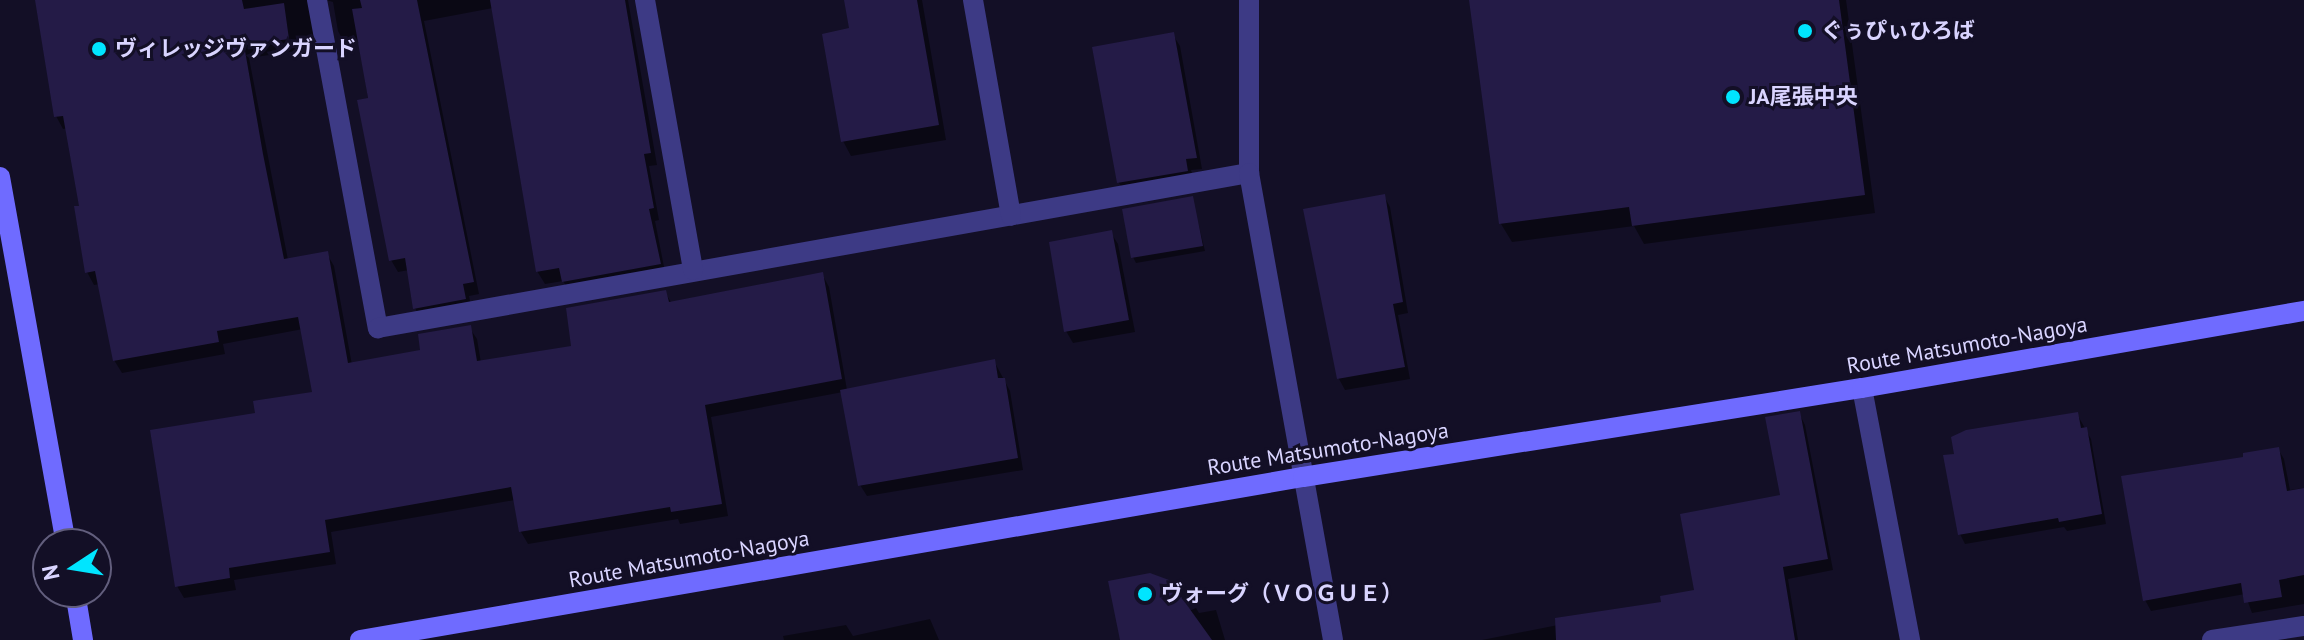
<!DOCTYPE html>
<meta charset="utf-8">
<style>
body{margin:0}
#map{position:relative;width:2304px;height:640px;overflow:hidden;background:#130f26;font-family:"PT Sans","Noto Sans JP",sans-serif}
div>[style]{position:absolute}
.shadow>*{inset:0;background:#0007}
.building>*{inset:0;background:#241b47}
.street>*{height:20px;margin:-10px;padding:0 10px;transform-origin:10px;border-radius:10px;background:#3d3a85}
.secondary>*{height:20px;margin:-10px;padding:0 10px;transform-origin:10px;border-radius:10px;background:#6f6bff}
.dots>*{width:22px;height:22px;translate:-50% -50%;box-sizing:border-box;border:4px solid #130f26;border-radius:50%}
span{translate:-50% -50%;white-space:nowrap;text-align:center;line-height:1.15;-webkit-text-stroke:6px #130f26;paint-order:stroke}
.poi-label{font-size:22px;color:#d9d4ff;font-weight:700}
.left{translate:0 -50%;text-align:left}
.street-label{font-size:22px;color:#d9d4ff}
.north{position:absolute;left:32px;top:528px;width:80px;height:80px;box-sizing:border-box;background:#130f26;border:2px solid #625e7d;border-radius:50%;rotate:258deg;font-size:22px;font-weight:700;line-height:32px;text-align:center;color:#d9d4ff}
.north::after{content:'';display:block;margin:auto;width:28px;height:36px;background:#00e5ff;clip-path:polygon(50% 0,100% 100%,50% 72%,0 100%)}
</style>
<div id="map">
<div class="shadow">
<div style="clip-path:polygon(37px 0,322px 0,316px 48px,249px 58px,288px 260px,327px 254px,334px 266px,352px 365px,423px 352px,469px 327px,477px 339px,481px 363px,574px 347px,665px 292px,672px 304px,822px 274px,829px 287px,847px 390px,994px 361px,1010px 391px,1023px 470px,867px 496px,860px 485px,843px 392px,711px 417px,728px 516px,680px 524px,678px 519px,528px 544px,521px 532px,515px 500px,331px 532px,336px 564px,234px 580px,236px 590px,184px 598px,177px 586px,257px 414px,314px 393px,303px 329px,223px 344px,225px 354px,122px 373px,114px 360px,100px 284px,94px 285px,87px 272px,82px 207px,68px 128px,63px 129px,56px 116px)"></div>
<div style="clip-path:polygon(326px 0,628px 0,657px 165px,649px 166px,659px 220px,655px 221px,666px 277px,571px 294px,563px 281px,545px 284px,537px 271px,493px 8px,424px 21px,479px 294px,469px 296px,472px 311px,422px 320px,415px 308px,409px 270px,398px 272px,391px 260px,360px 42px,345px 44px,338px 31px,333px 2px)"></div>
<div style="clip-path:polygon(846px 0,922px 0,946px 140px,851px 156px,843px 141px,851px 29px)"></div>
<div style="clip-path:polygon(1471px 0,1846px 0,1875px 213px,1644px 244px,1634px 226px,1512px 242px,1501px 224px)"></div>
<div style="clip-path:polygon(1173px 35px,1180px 46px,1202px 169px,1191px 170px,1194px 182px,1126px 194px,1119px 183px)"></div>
<div style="clip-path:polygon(1384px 196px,1390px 207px,1408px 313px,1398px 315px,1410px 379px,1345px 390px,1339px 379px,1305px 211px)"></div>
<div style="clip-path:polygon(1192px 198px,1205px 251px,1136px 263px,1133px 257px)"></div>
<div style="clip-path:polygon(1111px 233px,1118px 244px,1135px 332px,1073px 343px,1066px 331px)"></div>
<div style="clip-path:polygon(1799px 413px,1805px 425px,1833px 570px,1788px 579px,1798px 640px,1482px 640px,1664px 604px,1696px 592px,1782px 497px)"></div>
<div style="clip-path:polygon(2077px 414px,2091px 439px,2106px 524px,2067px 531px,2064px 527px,1965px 544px,1960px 534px)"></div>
<div style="clip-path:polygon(2278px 449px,2284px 459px,2290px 490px,2304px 488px,2304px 604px,2252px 613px,2245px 594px,2151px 611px,2145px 600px,2246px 458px)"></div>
<div style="clip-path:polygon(1196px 608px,1199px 613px,1216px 610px,1225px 640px,1122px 640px)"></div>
<div style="clip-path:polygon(930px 619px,939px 640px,784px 640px,783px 636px,846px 625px,853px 636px)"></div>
</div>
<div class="building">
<div style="clip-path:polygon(35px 0,242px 0,244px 9px,284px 3px,289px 39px,244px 45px,263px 154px,284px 259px,328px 251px,348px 363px,420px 350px,418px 334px,471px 325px,477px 361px,571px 346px,566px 308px,666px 290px,669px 302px,823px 272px,842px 379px,705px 405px,722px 504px,671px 512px,670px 507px,519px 532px,511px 487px,325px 520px,330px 552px,229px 568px,230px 578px,175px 587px,150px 430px,255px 413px,253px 401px,312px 392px,298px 317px,217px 331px,219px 342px,113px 361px,95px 271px,85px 273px,74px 206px,79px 206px,63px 116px,54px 117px)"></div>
<div style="clip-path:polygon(360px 0,417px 0,474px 282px,463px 284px,466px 299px,413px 309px,405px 258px,389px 261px,357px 100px,368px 98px,352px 9px,362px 8px)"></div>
<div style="clip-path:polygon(490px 0,625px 0,651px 153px,644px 154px,654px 208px,649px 209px,661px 264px,562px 282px,559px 268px,536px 272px)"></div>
<div style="clip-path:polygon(844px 0,917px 0,939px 125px,841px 142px,822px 34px,849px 28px)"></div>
<div style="clip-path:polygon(1469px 0,1839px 0,1865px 195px,1632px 226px,1629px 207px,1499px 224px)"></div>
<div style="clip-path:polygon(1174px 32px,1197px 158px,1186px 159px,1188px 171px,1117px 183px,1092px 47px)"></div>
<div style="clip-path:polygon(1385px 194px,1403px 302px,1393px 304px,1405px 367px,1337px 379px,1303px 209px)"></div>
<div style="clip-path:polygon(1193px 196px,1203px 246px,1131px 258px,1122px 209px)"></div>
<div style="clip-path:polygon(1112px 230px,1129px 320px,1064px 332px,1049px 242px)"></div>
<div style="clip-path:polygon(995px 359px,998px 378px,1005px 378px,1018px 458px,858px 486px,840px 390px)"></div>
<div style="clip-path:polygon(1800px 411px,1828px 559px,1783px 567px,1795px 640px,1556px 640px,1555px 618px,1661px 602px,1660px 596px,1694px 590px,1680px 514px,1780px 495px,1765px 417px)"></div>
<div style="clip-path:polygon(2078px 412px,2081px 428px,2087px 427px,2102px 514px,2059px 522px,2058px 518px,1958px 535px,1943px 455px,1954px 454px,1951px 437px,1966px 430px)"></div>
<div style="clip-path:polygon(2279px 447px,2287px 491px,2304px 488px,2304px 575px,2279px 580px,2282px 597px,2244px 603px,2241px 583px,2143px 601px,2121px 476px,2243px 457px,2243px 453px)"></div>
<div style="clip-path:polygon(1150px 573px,1169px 580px,1212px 640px,1120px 640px,1108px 581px)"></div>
</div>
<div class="street">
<div style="left:317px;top:0;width:334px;rotate:79.5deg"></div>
<div style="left:378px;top:328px;width:885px;rotate:-10.09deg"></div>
<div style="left:645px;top:0;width:274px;rotate:79.9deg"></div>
<div style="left:973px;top:0;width:219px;rotate:80deg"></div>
<div style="left:1249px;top:0;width:173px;rotate:90deg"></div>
<div style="left:1249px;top:173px;width:474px;rotate:79.8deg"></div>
<div style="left:1862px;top:388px;width:257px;rotate:79.2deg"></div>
<div style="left:2212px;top:640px;width:93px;rotate:-8.7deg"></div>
</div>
<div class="secondary">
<div style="left:0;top:177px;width:373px;rotate:79.8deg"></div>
<div style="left:75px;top:592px;width:49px;rotate:80.5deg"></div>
<div style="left:360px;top:640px;width:957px;rotate:-9.81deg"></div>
<div style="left:1303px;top:477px;width:566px;rotate:-9.05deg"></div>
<div style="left:1862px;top:388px;width:449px;rotate:-9.9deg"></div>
</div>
<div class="dots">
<div style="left:1805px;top:31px;background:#00e5ff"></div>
<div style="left:99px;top:49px;background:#00e5ff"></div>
<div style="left:1733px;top:97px;background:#00e5ff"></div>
<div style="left:1145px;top:594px;background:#00e5ff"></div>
</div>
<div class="poi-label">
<span class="left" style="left:1821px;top:31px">ぐぅぴぃひろば</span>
<span class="left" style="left:115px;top:49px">ヴィレッジヴァンガード</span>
<span class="left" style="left:1749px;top:97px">JA尾張中央</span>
<span class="left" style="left:1161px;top:594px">ヴォーグ（ＶＯＧＵＥ）</span>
</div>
<div class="street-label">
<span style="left:1967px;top:345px;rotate:-10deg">Route Matsumoto-Nagoya</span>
<span style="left:1328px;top:449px;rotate:-9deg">Route Matsumoto-Nagoya</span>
<span style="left:689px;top:559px;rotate:-10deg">Route Matsumoto-Nagoya</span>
</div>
<div class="north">N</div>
</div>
